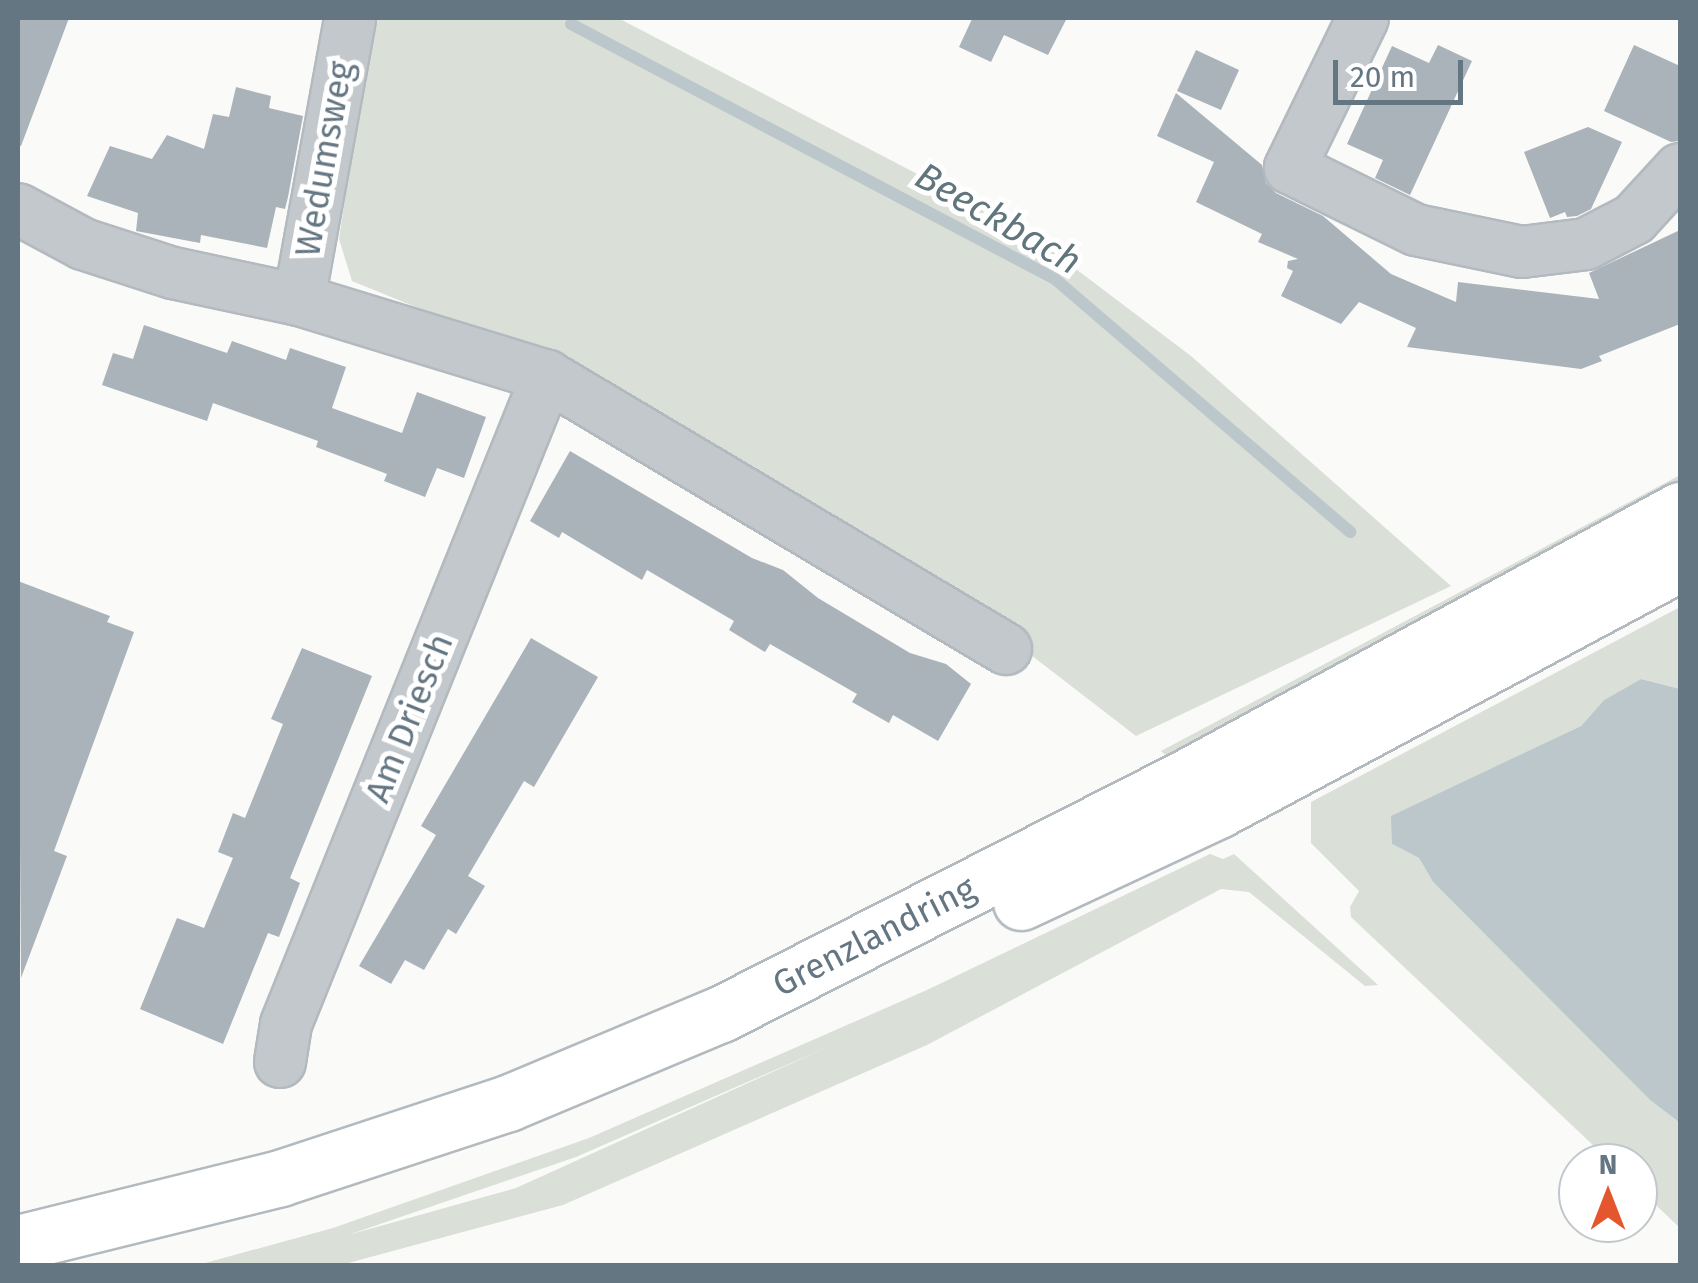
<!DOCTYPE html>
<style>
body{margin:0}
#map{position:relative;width:1698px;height:1283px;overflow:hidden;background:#fafaf8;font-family:"Fira Sans",sans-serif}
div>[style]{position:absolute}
.green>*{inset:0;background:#dadfd7}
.water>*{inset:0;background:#bbc7cb}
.stream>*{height:12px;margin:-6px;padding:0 6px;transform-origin:6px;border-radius:6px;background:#bbc7cb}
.building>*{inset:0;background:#aab3b9}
.roads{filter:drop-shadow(2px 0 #b3babf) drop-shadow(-2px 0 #b3babf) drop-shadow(0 2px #b3babf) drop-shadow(0 -2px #b3babf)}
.minor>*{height:50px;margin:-25px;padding:0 25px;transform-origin:25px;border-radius:25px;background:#c3c8cc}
.secondary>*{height:55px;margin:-27.5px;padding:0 27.5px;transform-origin:27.5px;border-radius:27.5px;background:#fff}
span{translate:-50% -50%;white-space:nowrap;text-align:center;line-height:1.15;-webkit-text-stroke:10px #fff;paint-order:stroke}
.street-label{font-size:35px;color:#657683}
.water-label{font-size:38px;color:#60757c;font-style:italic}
.frame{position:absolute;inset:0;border:20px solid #657683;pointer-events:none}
.north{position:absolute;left:1558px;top:1143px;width:100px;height:100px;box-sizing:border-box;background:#fff;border:2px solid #c1c8cd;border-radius:50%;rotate:0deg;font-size:28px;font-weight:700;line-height:40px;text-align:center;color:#657683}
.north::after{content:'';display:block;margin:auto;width:35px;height:45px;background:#e4572e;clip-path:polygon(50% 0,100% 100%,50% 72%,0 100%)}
.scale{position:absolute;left:1333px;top:60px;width:130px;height:45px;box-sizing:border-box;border:5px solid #657683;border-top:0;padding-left:12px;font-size:30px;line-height:35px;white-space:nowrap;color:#657683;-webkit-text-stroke:8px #fff;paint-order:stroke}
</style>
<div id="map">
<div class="green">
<div style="clip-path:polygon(379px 18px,618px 18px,1023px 229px,1191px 356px,1451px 586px,1136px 736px,957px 598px,560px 366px,352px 281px,339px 239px,366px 60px)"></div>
<div style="clip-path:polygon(1680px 475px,1680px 492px,1176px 764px,1161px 751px)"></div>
<div style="clip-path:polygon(1680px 607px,1680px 689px,1641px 679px,1604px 700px,1581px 726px,1516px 757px,1392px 844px,1419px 858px,1433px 882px,1650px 1100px,1680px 1123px,1680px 1228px,1638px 1188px,1638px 1163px,1612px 1163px,1351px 917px,1350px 907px,1359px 891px,1311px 843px,1311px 802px)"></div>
<div style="clip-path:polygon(evenodd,1210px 854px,1223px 859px,1234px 854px,1378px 985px,1365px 986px,1249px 892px,1221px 889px,927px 1045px,563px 1205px,341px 1265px,198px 1265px,333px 1228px,589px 1138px,927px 990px,1210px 854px,830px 1046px,516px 1188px,348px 1235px,576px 1157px,830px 1046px)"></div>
</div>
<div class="water">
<div style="clip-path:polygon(1641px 679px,1680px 689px,1680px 1123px,1650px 1100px,1433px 882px,1419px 858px,1392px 844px,1391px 816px,1581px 726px,1604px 700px)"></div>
</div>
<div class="stream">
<div style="left:571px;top:24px;width:547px;rotate:27.78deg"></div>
<div style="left:1055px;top:279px;width:389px;rotate:40.6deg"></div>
</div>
<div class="building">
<div style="clip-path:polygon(18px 18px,69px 18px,21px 146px,18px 145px)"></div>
<div style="clip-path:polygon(968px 18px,1067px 18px,1048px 55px,1004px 35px,991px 62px,959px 47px,972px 19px)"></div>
<div style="clip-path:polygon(1438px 45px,1472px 61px,1410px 195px,1375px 178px,1383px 160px,1347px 144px,1392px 46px,1429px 63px)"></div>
<div style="clip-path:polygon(1634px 45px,1680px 66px,1680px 141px,1671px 142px,1604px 111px)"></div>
<div style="clip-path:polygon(1196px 50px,1239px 70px,1221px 110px,1177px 91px)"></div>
<div style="clip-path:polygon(236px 87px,271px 96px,269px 108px,303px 116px,288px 197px,285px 209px,276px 207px,267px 248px,201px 235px,200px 243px,136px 231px,138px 213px,87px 196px,110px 146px,152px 159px,167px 135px,204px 149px,213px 114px,229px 117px)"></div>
<div style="clip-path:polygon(1176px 93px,1262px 165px,1266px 183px,1276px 193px,1323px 216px,1391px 274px,1456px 302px,1458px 282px,1599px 299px,1589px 273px,1680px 230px,1680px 324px,1599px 356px,1602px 361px,1581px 369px,1407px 347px,1416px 328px,1359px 302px,1341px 324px,1281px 296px,1293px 271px,1287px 268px,1288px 261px,1298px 259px,1258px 242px,1262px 234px,1196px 202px,1214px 162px,1157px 136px)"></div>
<div style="clip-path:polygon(1588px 127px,1622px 142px,1591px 209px,1577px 216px,1567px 217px,1565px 212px,1550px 218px,1524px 152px)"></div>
<div style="clip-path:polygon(144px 325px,227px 353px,232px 341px,286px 360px,290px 348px,346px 367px,332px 408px,402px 433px,417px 392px,486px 417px,464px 478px,437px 468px,425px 497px,384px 481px,387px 474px,316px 447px,318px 441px,213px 403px,207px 421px,102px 385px,113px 353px,133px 359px)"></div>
<div style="clip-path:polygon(570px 451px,752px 558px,783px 570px,818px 598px,910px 653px,946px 664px,971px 684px,938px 741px,893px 715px,889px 723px,852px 702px,857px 694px,770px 644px,765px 652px,729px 630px,734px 621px,647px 570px,642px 580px,562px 532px,559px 538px,530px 521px)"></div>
<div style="clip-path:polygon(18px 581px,110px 616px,107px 622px,134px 632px,54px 851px,67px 856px,21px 978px)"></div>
<div style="clip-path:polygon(531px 638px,598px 677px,534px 787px,524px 781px,468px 876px,485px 886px,456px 934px,448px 929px,424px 970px,405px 960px,391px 984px,359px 966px,436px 835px,421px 826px)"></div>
<div style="clip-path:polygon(302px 648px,372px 676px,290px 878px,300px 883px,279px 937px,268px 933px,223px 1044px,140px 1009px,177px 918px,204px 928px,233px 858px,218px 852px,233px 813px,245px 818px,283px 724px,271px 719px)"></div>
</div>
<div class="roads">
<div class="minor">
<div style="left:1363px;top:18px;width:167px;rotate:116deg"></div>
<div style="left:1290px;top:168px;width:140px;rotate:26.2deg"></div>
<div style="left:1416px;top:230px;width:108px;rotate:11.7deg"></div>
<div style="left:1522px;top:252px;width:64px;rotate:-7.1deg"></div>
<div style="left:1586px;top:244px;width:54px;rotate:-27.5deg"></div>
<div style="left:1634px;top:219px;width:68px;rotate:-47.4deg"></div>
<div style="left:18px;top:209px;width:74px;rotate:28.3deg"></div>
<div style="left:83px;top:244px;width:95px;rotate:17.9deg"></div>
<div style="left:173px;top:273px;width:129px;rotate:12.1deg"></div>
<div style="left:299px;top:300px;width:259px;rotate:17deg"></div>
<div style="left:547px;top:376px;width:534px;rotate:30.74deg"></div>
<div style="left:299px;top:300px;width:287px;rotate:-79.7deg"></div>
<div style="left:280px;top:1062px;width:38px;rotate:-81deg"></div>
<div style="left:286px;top:1024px;width:699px;rotate:-68.06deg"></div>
</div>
<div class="secondary">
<div style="left:1021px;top:902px;width:217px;rotate:-25deg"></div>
<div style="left:1218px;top:810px;width:524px;rotate:-28.13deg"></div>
<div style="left:18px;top:1243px;width:270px;rotate:-13.9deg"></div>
<div style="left:280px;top:1178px;width:240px;rotate:-18.2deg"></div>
<div style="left:508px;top:1103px;width:231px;rotate:-22.7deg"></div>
<div style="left:721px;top:1014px;width:521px;rotate:-26.96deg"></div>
<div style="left:1185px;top:778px;width:563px;rotate:-28.43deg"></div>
</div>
</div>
<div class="street-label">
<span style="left:324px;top:159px;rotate:-80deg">Wedumsweg</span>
<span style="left:409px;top:718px;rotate:-68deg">Am Driesch</span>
<span style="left:874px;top:936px;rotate:-27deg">Grenzlandring</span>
</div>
<div class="water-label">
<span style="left:998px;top:219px;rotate:30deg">Beeckbach</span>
</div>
<div class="frame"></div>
<div class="north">N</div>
<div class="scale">20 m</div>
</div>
